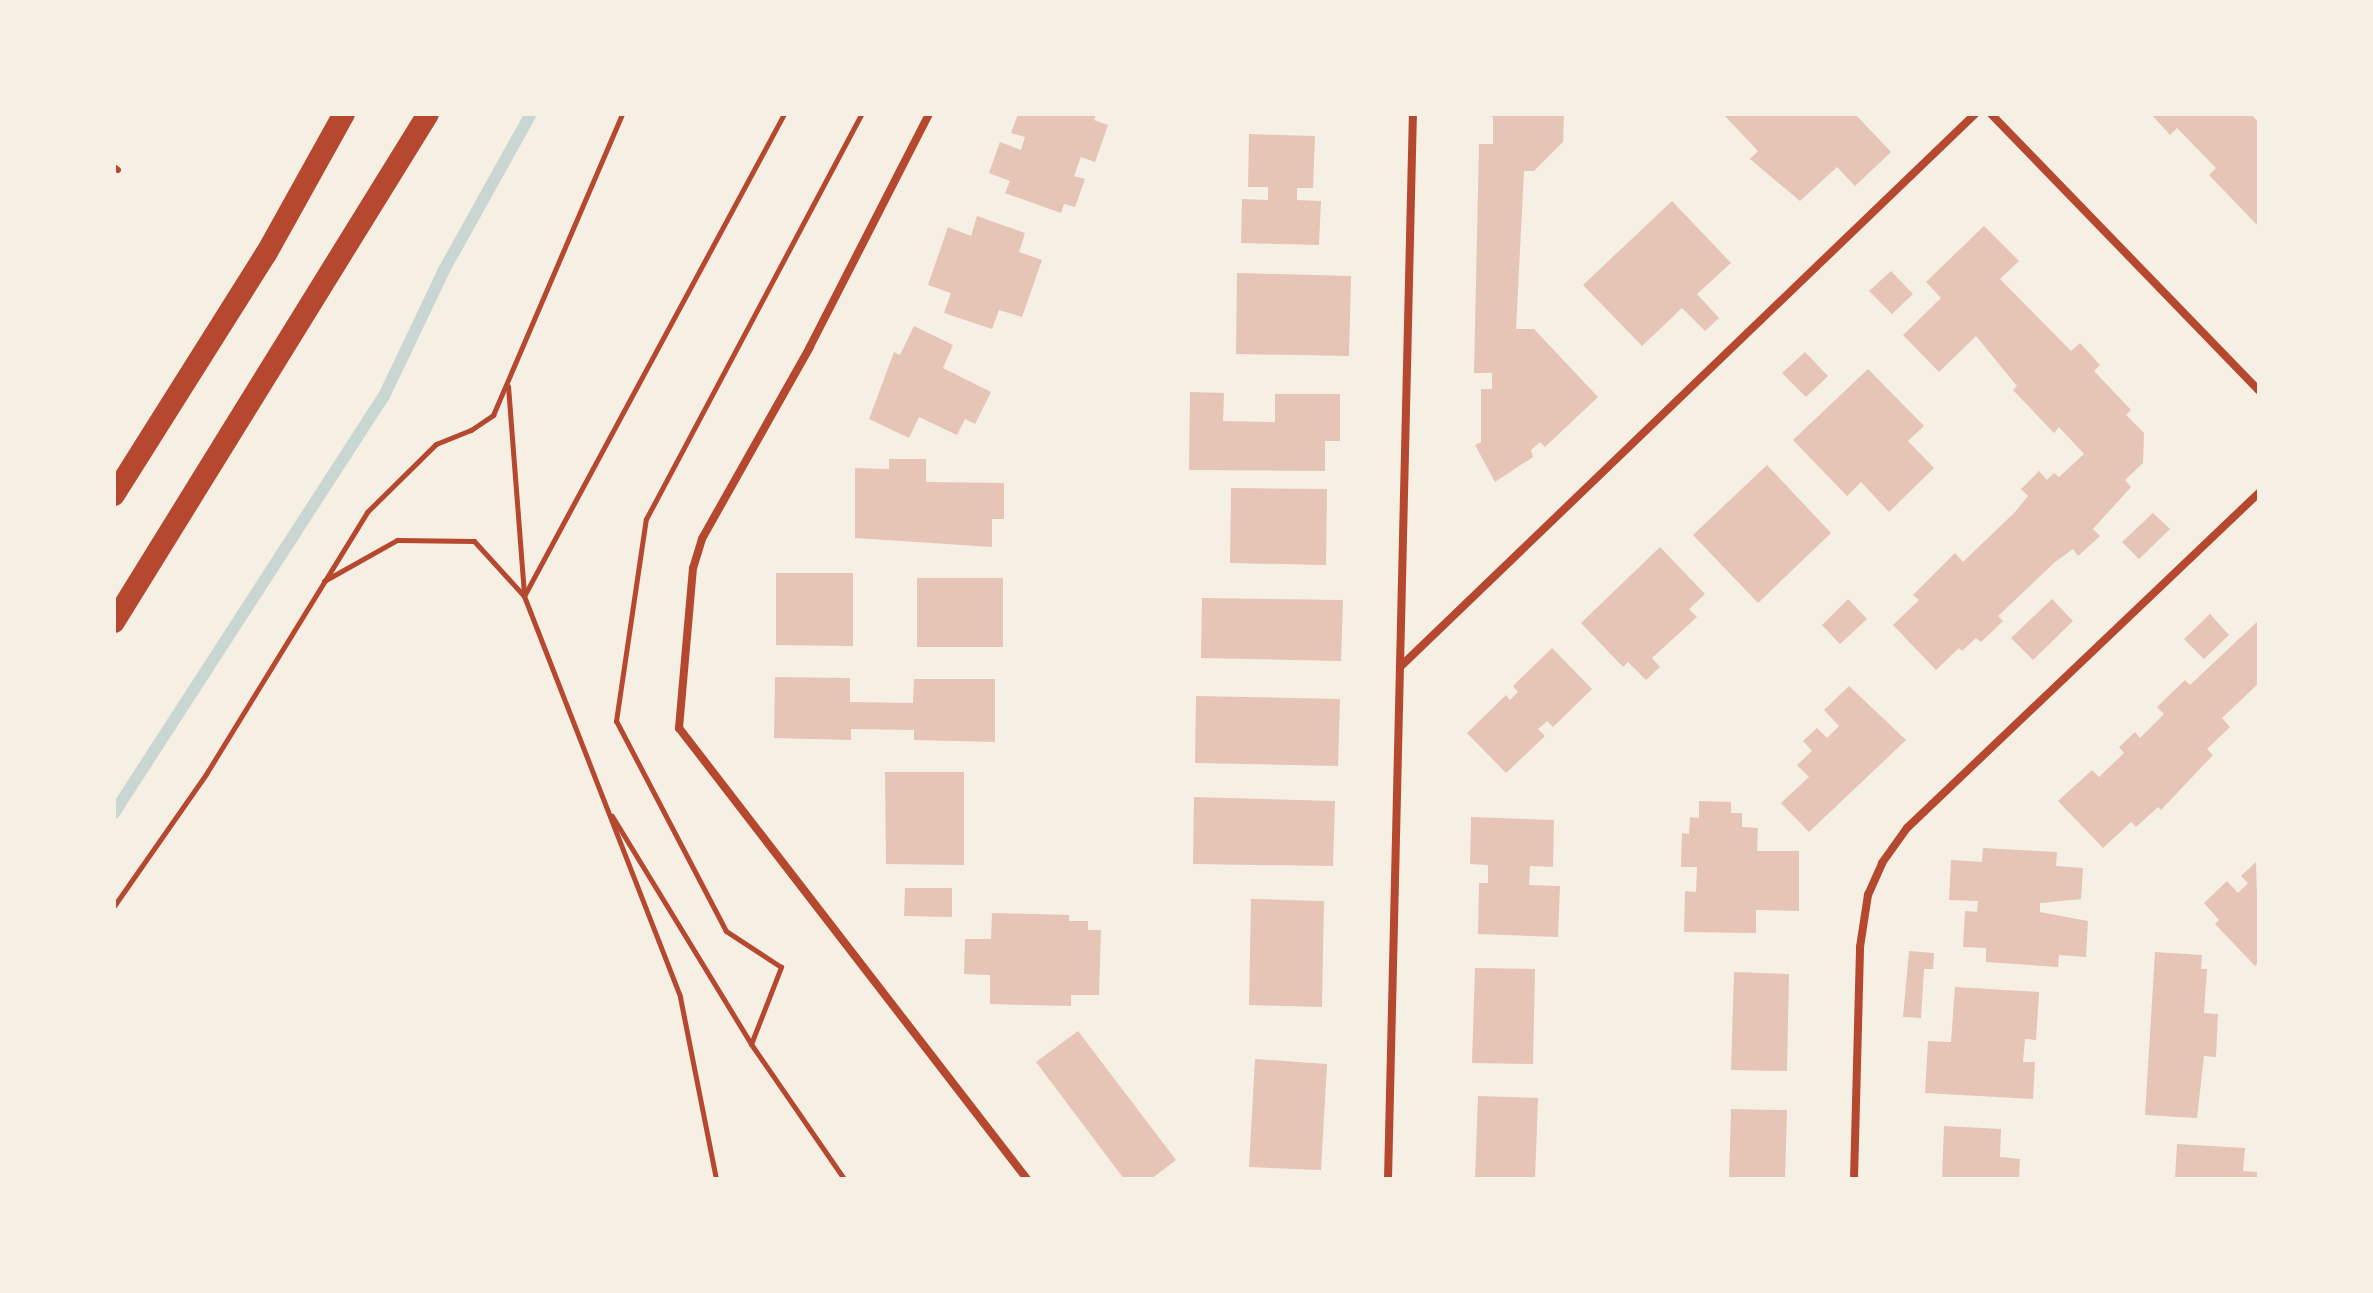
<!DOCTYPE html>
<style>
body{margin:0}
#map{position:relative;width:2373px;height:1293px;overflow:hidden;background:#f6efe4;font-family:"Open Sans",sans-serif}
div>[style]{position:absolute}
.stream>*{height:12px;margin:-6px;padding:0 6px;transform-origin:6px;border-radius:6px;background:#c9d6d2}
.building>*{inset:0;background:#e6c5b7}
.path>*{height:5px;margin:-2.5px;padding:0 2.5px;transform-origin:2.5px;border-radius:2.5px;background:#b5482f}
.service>*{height:6px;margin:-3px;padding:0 3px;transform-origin:3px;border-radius:3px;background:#b5482f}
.minor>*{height:8px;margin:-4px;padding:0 4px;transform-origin:4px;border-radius:4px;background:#b5482f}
.trunk>*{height:22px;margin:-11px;padding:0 11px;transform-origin:11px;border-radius:11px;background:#b5482f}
span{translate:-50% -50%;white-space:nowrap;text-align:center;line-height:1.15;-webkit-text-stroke:8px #f6efe4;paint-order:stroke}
.frame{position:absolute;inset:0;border:116px solid #f6efe4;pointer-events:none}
</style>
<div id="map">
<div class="stream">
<div style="left:114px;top:813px;width:497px;rotate:-57.1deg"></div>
<div style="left:384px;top:396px;width:140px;rotate:-64.5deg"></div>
<div style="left:444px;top:270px;width:179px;rotate:-60.9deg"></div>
</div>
<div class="building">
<div style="clip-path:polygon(1018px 114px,1096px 114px,1094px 120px,1108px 125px,1095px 162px,1081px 157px,1074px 176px,1085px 179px,1075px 207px,1064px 204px,1061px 213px,1005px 193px,1010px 181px,989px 173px,1000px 142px,1021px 150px,1025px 137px,1011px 133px)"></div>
<div style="clip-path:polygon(1481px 114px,1564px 114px,1563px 142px,1534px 171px,1524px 171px,1516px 329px,1534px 329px,1598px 397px,1545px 447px,1540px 442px,1531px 450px,1533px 457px,1495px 482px,1475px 445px,1481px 442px,1481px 389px,1492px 389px,1492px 373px,1474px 373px,1479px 144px,1493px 144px,1493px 117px)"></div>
<div style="clip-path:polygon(1723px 114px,1855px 114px,1891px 152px,1855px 186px,1837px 167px,1800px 201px,1750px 159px,1758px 151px)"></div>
<div style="clip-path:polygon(2151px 114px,2251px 114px,2259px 123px,2259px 227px,2209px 175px,2216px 168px,2177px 128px,2170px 135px)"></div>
<div style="clip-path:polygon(1249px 134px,1315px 136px,1313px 188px,1297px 188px,1297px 200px,1321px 201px,1319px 245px,1241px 243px,1242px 199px,1268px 200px,1268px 187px,1248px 187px)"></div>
<div style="clip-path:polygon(1672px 201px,1731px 263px,1697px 294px,1719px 318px,1705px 331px,1682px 308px,1642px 346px,1583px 285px)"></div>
<div style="clip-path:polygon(977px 216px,1025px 233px,1019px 252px,1042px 260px,1022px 317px,999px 310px,992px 329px,944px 313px,951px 293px,928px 285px,948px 227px,971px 236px)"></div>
<div style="clip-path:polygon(1984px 226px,2019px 261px,2000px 279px,2071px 351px,2080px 343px,2100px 365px,2094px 371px,2131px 410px,2126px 415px,2144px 433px,2143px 463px,2125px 480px,2131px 487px,2093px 529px,2100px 536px,2078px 556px,2073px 549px,2055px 562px,1998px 616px,2003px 621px,1981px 642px,1976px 638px,1962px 651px,1959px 648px,1936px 670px,1893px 625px,1919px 600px,1913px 595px,1955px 553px,1963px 562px,2015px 512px,2028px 496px,2021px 489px,2039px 471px,2047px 480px,2054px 473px,2059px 477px,2084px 454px,2059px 427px,2054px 433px,2013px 390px,2017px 386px,1976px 336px,1939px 372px,1903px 335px,1941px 298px,1926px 282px)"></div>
<div style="clip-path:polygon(1891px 271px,1913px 294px,1892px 314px,1869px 291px)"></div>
<div style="clip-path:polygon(1237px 273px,1351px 276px,1349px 356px,1236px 354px)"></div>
<div style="clip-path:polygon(914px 326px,953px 345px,943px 368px,991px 392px,975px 424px,965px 419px,957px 435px,919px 417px,909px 438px,869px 419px,894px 352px,900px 355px)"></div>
<div style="clip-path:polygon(1805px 352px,1828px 376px,1806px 397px,1782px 373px)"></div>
<div style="clip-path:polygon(1868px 369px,1924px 426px,1908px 441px,1934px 468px,1889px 512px,1861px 482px,1847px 496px,1793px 440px)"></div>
<div style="clip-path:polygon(1190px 392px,1224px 393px,1223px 421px,1275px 422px,1275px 394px,1340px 394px,1340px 441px,1325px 441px,1325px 471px,1189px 470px)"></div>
<div style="clip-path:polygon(889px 459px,926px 459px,926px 482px,1004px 483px,1004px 519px,992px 519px,992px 547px,855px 538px,855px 468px,889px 469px)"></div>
<div style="clip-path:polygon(1767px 465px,1831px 533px,1758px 603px,1693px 535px)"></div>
<div style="clip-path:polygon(1231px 488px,1327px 489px,1326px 565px,1230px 563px)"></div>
<div style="clip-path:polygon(2153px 513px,2170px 529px,2139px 559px,2122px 542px)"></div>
<div style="clip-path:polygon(1660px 547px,1705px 594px,1689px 609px,1697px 617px,1652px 658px,1660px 667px,1646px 680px,1628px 662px,1623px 667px,1581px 623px)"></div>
<div style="clip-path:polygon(776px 573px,853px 573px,853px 646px,776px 645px)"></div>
<div style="clip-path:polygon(917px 578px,1003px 578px,1003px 647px,917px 647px)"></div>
<div style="clip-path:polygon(1202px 598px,1343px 600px,1341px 661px,1201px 658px)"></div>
<div style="clip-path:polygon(1848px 599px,1867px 619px,1840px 644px,1822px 625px)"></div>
<div style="clip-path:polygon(2052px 599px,2073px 621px,2033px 660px,2011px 638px)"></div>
<div style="clip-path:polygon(2210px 614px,2229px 635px,2204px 659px,2184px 639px)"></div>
<div style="clip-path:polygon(2259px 620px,2259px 683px,2222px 718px,2230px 727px,2207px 749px,2213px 755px,2161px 810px,2158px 807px,2136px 827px,2131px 822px,2103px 848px,2058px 801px,2092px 770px,2099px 777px,2124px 753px,2119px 747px,2135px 732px,2140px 738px,2164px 714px,2157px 707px,2185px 680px,2190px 685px)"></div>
<div style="clip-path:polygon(1552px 648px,1592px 689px,1553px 727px,1547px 721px,1538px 729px,1545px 736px,1506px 773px,1467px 733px,1506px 695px,1510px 700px,1518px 692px,1513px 686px)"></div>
<div style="clip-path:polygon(775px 677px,850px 678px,850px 702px,913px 703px,914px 679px,995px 679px,995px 742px,914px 740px,914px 730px,851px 729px,851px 740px,774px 738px)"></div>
<div style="clip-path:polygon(1849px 686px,1906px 740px,1809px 832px,1781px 803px,1809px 777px,1797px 765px,1812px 751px,1803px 741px,1817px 728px,1827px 738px,1839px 726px,1824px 710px)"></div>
<div style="clip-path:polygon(1196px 696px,1340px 699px,1338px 766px,1195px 763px)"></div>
<div style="clip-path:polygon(885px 772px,964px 772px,964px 865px,886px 864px)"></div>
<div style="clip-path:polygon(1194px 797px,1335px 801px,1333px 866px,1193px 864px)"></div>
<div style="clip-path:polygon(1699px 801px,1731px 802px,1731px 813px,1742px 813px,1742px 827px,1758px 828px,1757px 851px,1799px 851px,1799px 911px,1756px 910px,1756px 933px,1684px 932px,1685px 891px,1696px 892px,1697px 867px,1681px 867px,1682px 833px,1689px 834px,1690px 817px,1699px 818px)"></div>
<div style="clip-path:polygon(1471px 817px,1554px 820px,1553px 867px,1530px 866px,1529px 885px,1560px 886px,1558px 937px,1478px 934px,1479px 883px,1488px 883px,1488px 865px,1470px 864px)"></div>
<div style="clip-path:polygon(1983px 848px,2057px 852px,2056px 866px,2083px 868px,2081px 899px,2040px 903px,2040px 912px,2088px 921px,2086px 957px,2059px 955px,2058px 967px,1986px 962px,1986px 948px,1963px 947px,1965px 911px,1977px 912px,1978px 901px,1949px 900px,1951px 860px,1982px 862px)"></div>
<div style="clip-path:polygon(2256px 862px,2259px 962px,2255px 966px,2215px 924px,2219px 920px,2204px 903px,2227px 881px,2238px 893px,2248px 883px,2241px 876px)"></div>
<div style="clip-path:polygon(905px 888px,952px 888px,952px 917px,904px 916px)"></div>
<div style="clip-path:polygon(1251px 899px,1324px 901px,1322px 1007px,1249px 1005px)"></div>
<div style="clip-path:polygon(992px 913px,1069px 915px,1069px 921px,1088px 921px,1088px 930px,1101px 930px,1099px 995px,1071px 995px,1071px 1006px,990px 1004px,990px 975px,964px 974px,965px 939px,991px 939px)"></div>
<div style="clip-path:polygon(1909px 951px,1934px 953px,1933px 969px,1924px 969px,1921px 1018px,1903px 1017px)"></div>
<div style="clip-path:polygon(2155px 952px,2202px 955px,2201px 969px,2207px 969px,2204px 1013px,2218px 1014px,2216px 1057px,2204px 1056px,2197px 1118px,2145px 1115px)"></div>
<div style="clip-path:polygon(1475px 968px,1535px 969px,1533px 1064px,1472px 1063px)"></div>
<div style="clip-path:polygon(1734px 972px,1789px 974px,1787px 1071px,1731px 1070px)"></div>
<div style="clip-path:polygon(1955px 987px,2039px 992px,2036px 1040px,2025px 1039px,2023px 1062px,2035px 1062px,2033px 1099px,1925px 1093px,1928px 1041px,1951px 1042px)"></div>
<div style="clip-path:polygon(1078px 1031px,1176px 1160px,1151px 1179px,1124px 1179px,1036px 1062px)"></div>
<div style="clip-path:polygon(1255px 1059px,1327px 1064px,1321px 1170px,1249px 1167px)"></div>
<div style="clip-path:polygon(1478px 1096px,1538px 1098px,1535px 1179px,1475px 1179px)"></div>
<div style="clip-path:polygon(1731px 1109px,1787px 1110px,1785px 1179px,1729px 1179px)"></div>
<div style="clip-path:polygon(1944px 1126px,2001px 1129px,2000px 1157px,2020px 1159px,2019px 1179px,1942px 1179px)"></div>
<div style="clip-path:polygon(2177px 1144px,2245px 1148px,2243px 1171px,2259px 1172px,2259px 1179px,2175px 1179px)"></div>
</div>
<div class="path">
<div style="left:508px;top:386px;width:211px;rotate:85.6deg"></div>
<div style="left:524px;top:596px;width:430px;rotate:68.7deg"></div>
<div style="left:680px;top:997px;width:186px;rotate:78.8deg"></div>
<div style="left:324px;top:581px;width:84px;rotate:-29.3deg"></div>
<div style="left:397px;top:540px;width:77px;rotate:0.7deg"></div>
<div style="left:474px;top:541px;width:74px;rotate:47.7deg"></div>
<div style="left:524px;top:596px;width:548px;rotate:-61.66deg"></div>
<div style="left:612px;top:816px;width:267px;rotate:58.6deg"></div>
<div style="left:751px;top:1044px;width:164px;rotate:55.4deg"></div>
<div style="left:114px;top:906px;width:161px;rotate:-55.1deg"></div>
<div style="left:206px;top:774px;width:308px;rotate:-58.4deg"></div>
<div style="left:367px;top:512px;width:97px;rotate:-44.6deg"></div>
<div style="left:436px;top:444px;width:38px;rotate:-22deg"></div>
<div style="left:471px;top:430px;width:27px;rotate:-34deg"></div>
<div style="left:493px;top:415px;width:327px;rotate:-66.8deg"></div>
<div style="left:751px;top:1044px;width:83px;rotate:-68.7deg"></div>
<div style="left:781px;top:967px;width:66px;rotate:-146.8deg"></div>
<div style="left:726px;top:931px;width:237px;rotate:-117.6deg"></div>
<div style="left:616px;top:721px;width:204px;rotate:-81.6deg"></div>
<div style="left:646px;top:519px;width:459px;rotate:-62deg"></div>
</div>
<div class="service">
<div style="left:114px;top:167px;width:5px;rotate:37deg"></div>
</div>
<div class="minor">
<div style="left:929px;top:114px;width:262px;rotate:117.1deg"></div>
<div style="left:810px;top:347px;width:220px;rotate:119.4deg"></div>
<div style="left:702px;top:539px;width:30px;rotate:107deg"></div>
<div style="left:693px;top:568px;width:161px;rotate:95deg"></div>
<div style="left:679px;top:728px;width:570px;rotate:52.35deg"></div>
<div style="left:1991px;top:114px;width:385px;rotate:45.9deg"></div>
<div style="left:1400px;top:667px;width:798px;rotate:-43.88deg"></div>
<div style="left:1388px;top:1179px;width:1065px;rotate:-88.66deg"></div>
<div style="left:1854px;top:1179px;width:232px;rotate:-88.5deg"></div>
<div style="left:1860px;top:947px;width:53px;rotate:-81.3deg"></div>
<div style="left:1868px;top:895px;width:35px;rotate:-66deg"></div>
<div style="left:1882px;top:863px;width:43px;rotate:-54.5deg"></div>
<div style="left:1907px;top:828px;width:486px;rotate:-43.6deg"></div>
</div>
<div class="trunk">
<div style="left:114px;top:495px;width:285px;rotate:-57.8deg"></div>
<div style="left:266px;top:254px;width:160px;rotate:-60.9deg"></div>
<div style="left:114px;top:622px;width:597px;rotate:-58.28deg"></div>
</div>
<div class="frame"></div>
</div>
